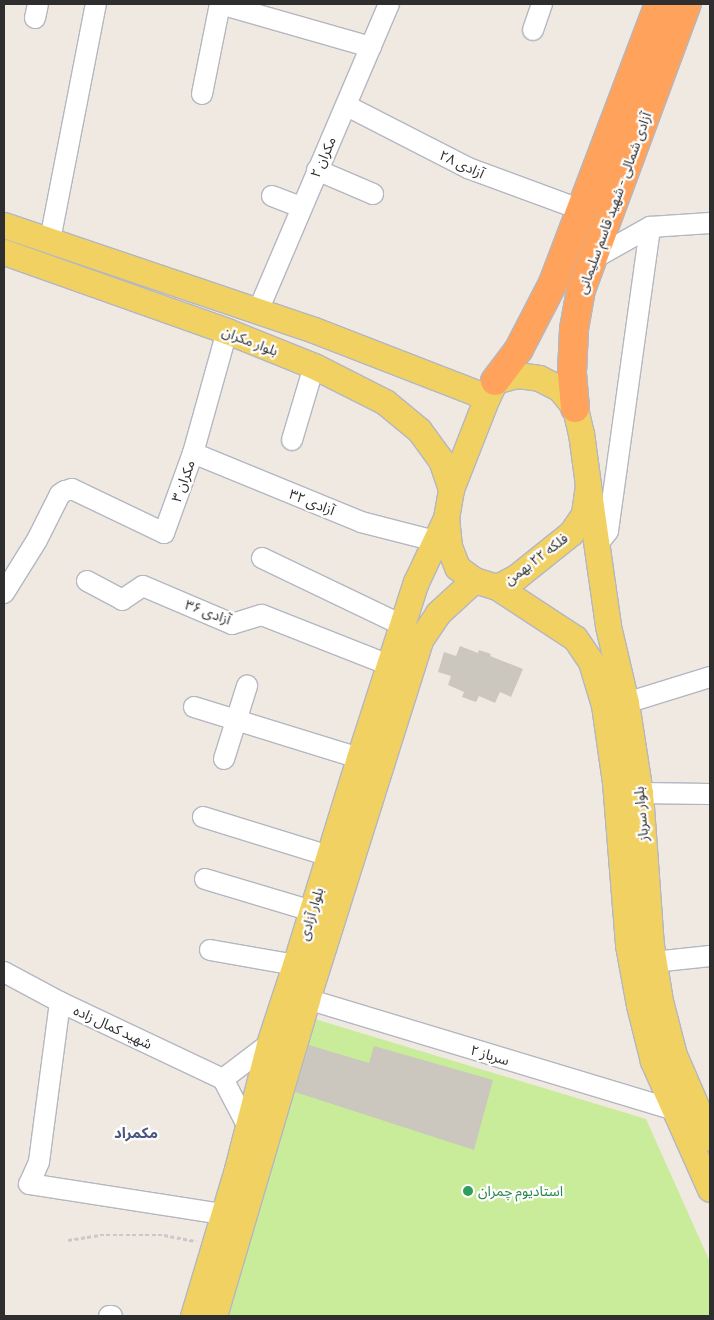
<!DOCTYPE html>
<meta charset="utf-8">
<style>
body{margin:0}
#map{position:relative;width:714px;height:1320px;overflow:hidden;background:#efe9e1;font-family:Manrope,"Noto Sans Arabic",sans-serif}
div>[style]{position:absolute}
.pitch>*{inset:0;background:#c9ec9a}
.building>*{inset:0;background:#cbc7bf}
.path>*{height:2.5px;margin-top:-1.25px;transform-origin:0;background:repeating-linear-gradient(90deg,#c9c9c9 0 4px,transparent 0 6.5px)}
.roads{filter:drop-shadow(1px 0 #b4b7c1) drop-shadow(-1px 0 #b4b7c1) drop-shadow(0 1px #b4b7c1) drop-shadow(0 -1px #b4b7c1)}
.minor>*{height:20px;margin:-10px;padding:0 10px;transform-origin:10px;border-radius:10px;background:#fff}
.major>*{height:25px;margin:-12.5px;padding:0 12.5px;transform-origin:12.5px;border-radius:12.5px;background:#f2d163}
.highway>*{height:28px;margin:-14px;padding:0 14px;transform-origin:14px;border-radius:14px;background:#ffa35c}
.dots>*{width:14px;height:14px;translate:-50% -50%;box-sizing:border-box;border:2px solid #fff;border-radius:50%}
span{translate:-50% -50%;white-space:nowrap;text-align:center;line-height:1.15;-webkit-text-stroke:4.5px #fff;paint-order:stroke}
.street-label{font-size:14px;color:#2e2e2e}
.leisure-label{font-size:14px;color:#27864d}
.left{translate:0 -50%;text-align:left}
.neighbourhood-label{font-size:15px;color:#4d5680;font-weight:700}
.frame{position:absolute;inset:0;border:5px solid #2e2e2e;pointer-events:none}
</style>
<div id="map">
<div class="pitch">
<div style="clip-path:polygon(308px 1017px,646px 1119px,710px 1262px,710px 1316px,223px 1316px)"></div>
</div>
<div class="building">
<div style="clip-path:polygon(460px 646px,478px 653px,479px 650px,491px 654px,490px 656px,523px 669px,511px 697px,500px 692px,495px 703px,479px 696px,476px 702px,462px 697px,464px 692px,448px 685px,451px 676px,438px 672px,444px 652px,456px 656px)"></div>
<div style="clip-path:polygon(309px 1045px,369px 1063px,374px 1046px,493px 1080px,474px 1150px,295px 1092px)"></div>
</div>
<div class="path">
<div style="left:68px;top:1240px;width:32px;rotate:-9deg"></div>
<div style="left:100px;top:1235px;width:64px"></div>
<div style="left:164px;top:1235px;width:33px;rotate:11deg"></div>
</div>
<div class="roads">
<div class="minor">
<div style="left:220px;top:4px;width:157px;rotate:15.9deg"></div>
<div style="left:35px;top:18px;width:14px;rotate:-78deg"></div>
<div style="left:533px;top:30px;width:28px;rotate:-71deg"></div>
<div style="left:202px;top:94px;width:92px;rotate:-78.7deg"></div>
<div style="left:347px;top:106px;width:136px;rotate:27.1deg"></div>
<div style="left:468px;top:168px;width:121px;rotate:20.2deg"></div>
<div style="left:317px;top:170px;width:61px;rotate:23.2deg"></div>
<div style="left:272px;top:196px;width:31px;rotate:21deg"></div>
<div style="left:50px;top:240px;width:240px;rotate:-79deg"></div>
<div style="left:591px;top:260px;width:68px;rotate:-29.2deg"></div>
<div style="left:650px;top:227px;width:60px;rotate:-3.8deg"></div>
<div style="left:258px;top:311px;width:334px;rotate:-66.9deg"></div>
<div style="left:292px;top:440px;width:77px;rotate:-73.4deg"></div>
<div style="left:193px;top:453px;width:182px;rotate:22.3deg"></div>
<div style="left:361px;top:522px;width:76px;rotate:14.4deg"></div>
<div style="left:596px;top:546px;width:19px;rotate:-51deg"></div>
<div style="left:608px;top:531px;width:307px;rotate:-82.1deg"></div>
<div style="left:262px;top:558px;width:155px;rotate:25.6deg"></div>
<div style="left:87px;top:581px;width:40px;rotate:28deg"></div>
<div style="left:122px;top:600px;width:25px;rotate:-34deg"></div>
<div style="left:143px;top:586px;width:97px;rotate:23.1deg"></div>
<div style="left:232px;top:624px;width:31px;rotate:-17deg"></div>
<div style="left:262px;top:615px;width:136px;rotate:21.5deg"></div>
<div style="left:4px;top:593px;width:62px;rotate:-58.1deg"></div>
<div style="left:37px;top:540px;width:51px;rotate:-63.4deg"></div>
<div style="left:60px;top:494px;width:6px;rotate:-31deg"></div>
<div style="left:65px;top:491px;width:7px;rotate:-16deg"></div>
<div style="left:72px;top:489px;width:102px;rotate:25.6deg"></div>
<div style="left:164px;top:533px;width:85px;rotate:-70.1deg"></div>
<div style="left:193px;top:453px;width:127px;rotate:-74.4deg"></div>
<div style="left:626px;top:703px;width:88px;rotate:-17.2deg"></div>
<div style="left:194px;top:707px;width:173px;rotate:17.2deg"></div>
<div style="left:224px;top:759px;width:77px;rotate:-72.5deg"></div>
<div style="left:640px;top:793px;width:70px;rotate:0.8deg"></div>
<div style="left:203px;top:817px;width:132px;rotate:17.2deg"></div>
<div style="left:205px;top:879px;width:112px;rotate:16.7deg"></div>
<div style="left:210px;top:950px;width:86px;rotate:10deg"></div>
<div style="left:654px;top:962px;width:56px;rotate:-6.1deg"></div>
<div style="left:4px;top:972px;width:64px;rotate:28.2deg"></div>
<div style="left:60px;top:1002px;width:180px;rotate:25.3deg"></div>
<div style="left:307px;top:999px;width:383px;rotate:16.8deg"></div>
<div style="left:60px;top:1002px;width:161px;rotate:97.5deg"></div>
<div style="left:39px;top:1162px;width:24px;rotate:114deg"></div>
<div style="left:29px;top:1184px;width:196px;rotate:8.8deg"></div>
<div style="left:223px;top:1079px;width:58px;rotate:-37.3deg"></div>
<div style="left:223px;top:1079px;width:52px;rotate:62.4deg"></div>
<div style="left:109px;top:1316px;width:3px"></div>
</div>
<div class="major">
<div style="left:4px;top:225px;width:327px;rotate:18.7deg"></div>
<div style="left:314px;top:330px;width:186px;rotate:21.2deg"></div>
<div style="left:4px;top:252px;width:237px;rotate:19.5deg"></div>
<div style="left:227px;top:331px;width:94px;rotate:21.9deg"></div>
<div style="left:314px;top:366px;width:80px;rotate:26.9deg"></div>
<div style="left:385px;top:402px;width:44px;rotate:39.5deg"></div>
<div style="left:419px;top:430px;width:37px;rotate:54deg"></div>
<div style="left:441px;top:460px;width:31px;rotate:71deg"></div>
<div style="left:518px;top:375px;width:21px;rotate:8deg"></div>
<div style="left:539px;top:378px;width:22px;rotate:27deg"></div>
<div style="left:559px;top:388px;width:26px;rotate:51deg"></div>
<div style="left:575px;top:408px;width:26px;rotate:77deg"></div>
<div style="left:581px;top:433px;width:52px;rotate:82.3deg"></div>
<div style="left:588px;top:485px;width:29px;rotate:98deg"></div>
<div style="left:584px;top:514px;width:23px;rotate:124deg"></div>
<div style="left:571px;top:533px;width:70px;rotate:141.3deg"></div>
<div style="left:516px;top:577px;width:21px;rotate:152deg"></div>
<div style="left:497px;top:587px;width:24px;rotate:-163deg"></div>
<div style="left:474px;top:580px;width:21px;rotate:-143deg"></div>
<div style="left:457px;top:567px;width:22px;rotate:-111deg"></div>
<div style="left:449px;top:546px;width:28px;rotate:-96deg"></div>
<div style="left:446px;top:518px;width:29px;rotate:-80deg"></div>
<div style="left:451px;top:489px;width:99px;rotate:-68.6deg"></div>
<div style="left:487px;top:397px;width:18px;rotate:-63deg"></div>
<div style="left:495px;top:381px;width:24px;rotate:-15deg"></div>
<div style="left:588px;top:485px;width:142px;rotate:81.9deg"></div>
<div style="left:608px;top:626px;width:79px;rotate:76.8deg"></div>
<div style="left:626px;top:703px;width:91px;rotate:81.2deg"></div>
<div style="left:640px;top:793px;width:152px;rotate:85.9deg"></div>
<div style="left:651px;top:945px;width:57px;rotate:80.9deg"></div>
<div style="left:660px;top:1001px;width:56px;rotate:75.5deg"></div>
<div style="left:674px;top:1055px;width:90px;rotate:66.6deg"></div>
<div style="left:497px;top:587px;width:93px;rotate:33.2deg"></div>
<div style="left:575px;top:638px;width:29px;rotate:56deg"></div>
<div style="left:591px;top:662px;width:45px;rotate:73.2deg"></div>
<div style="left:604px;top:705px;width:78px;rotate:81.9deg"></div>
<div style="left:615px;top:782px;width:164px;rotate:85.4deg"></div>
<div style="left:628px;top:945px;width:61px;rotate:79.6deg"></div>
<div style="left:639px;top:1005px;width:58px;rotate:76deg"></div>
<div style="left:653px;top:1061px;width:140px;rotate:66deg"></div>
<div style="left:193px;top:1316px;width:153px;rotate:-73.3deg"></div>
<div style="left:237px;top:1169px;width:129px;rotate:-75.6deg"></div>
<div style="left:269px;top:1044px;width:83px;rotate:-71.8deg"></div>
<div style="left:295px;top:965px;width:217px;rotate:-72.8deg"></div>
<div style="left:359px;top:758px;width:185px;rotate:-72.1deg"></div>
<div style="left:416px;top:582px;width:71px;rotate:-64.9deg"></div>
<div style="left:214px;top:1316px;width:330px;rotate:-73.6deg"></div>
<div style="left:307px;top:999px;width:376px;rotate:-72.5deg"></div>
<div style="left:420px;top:640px;width:32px;rotate:-56deg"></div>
<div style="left:438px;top:613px;width:49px;rotate:-42.5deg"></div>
</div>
<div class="highway">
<div style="left:495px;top:381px;width:40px;rotate:-53deg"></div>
<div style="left:519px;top:349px;width:74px;rotate:-62.7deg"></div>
<div style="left:553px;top:283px;width:298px;rotate:-69.2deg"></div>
<div style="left:575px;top:408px;width:36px;rotate:-95deg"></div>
<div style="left:572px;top:372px;width:43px;rotate:-87.3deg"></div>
<div style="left:574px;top:329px;width:40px;rotate:-80deg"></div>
<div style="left:581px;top:290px;width:305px;rotate:-69.7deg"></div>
</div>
</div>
<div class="dots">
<div style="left:468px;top:1191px;background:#2e9e5b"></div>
</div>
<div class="street-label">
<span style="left:323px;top:157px;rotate:-66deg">مکران ۲</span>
<span style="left:462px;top:164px;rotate:25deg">آزادی ۲۸</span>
<span style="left:614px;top:203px;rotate:-70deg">آزادی شمالی - شهید قاسم سلیمانی</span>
<span style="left:250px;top:341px;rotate:21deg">بلوار مکران</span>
<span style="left:183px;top:481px;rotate:-70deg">مکران ۳</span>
<span style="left:312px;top:502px;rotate:22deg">آزادی ۳۲</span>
<span style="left:536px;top:559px;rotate:-37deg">فلکه ۲۲ بهمن</span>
<span style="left:208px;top:612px;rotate:20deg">آزادی ۳۶</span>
<span style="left:641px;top:814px;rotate:-95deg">بلوار سرباز</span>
<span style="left:311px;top:914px;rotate:-73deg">بلوار آزادی</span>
<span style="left:113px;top:1027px;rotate:25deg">شهید کمال زاده</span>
<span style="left:490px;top:1055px;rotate:17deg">سرباز ۲</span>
</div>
<div class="leisure-label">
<span class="left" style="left:478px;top:1191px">استادیوم چمران</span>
</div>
<div class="neighbourhood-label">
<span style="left:136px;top:1133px">مکمراد</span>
</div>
<div class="frame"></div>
</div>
